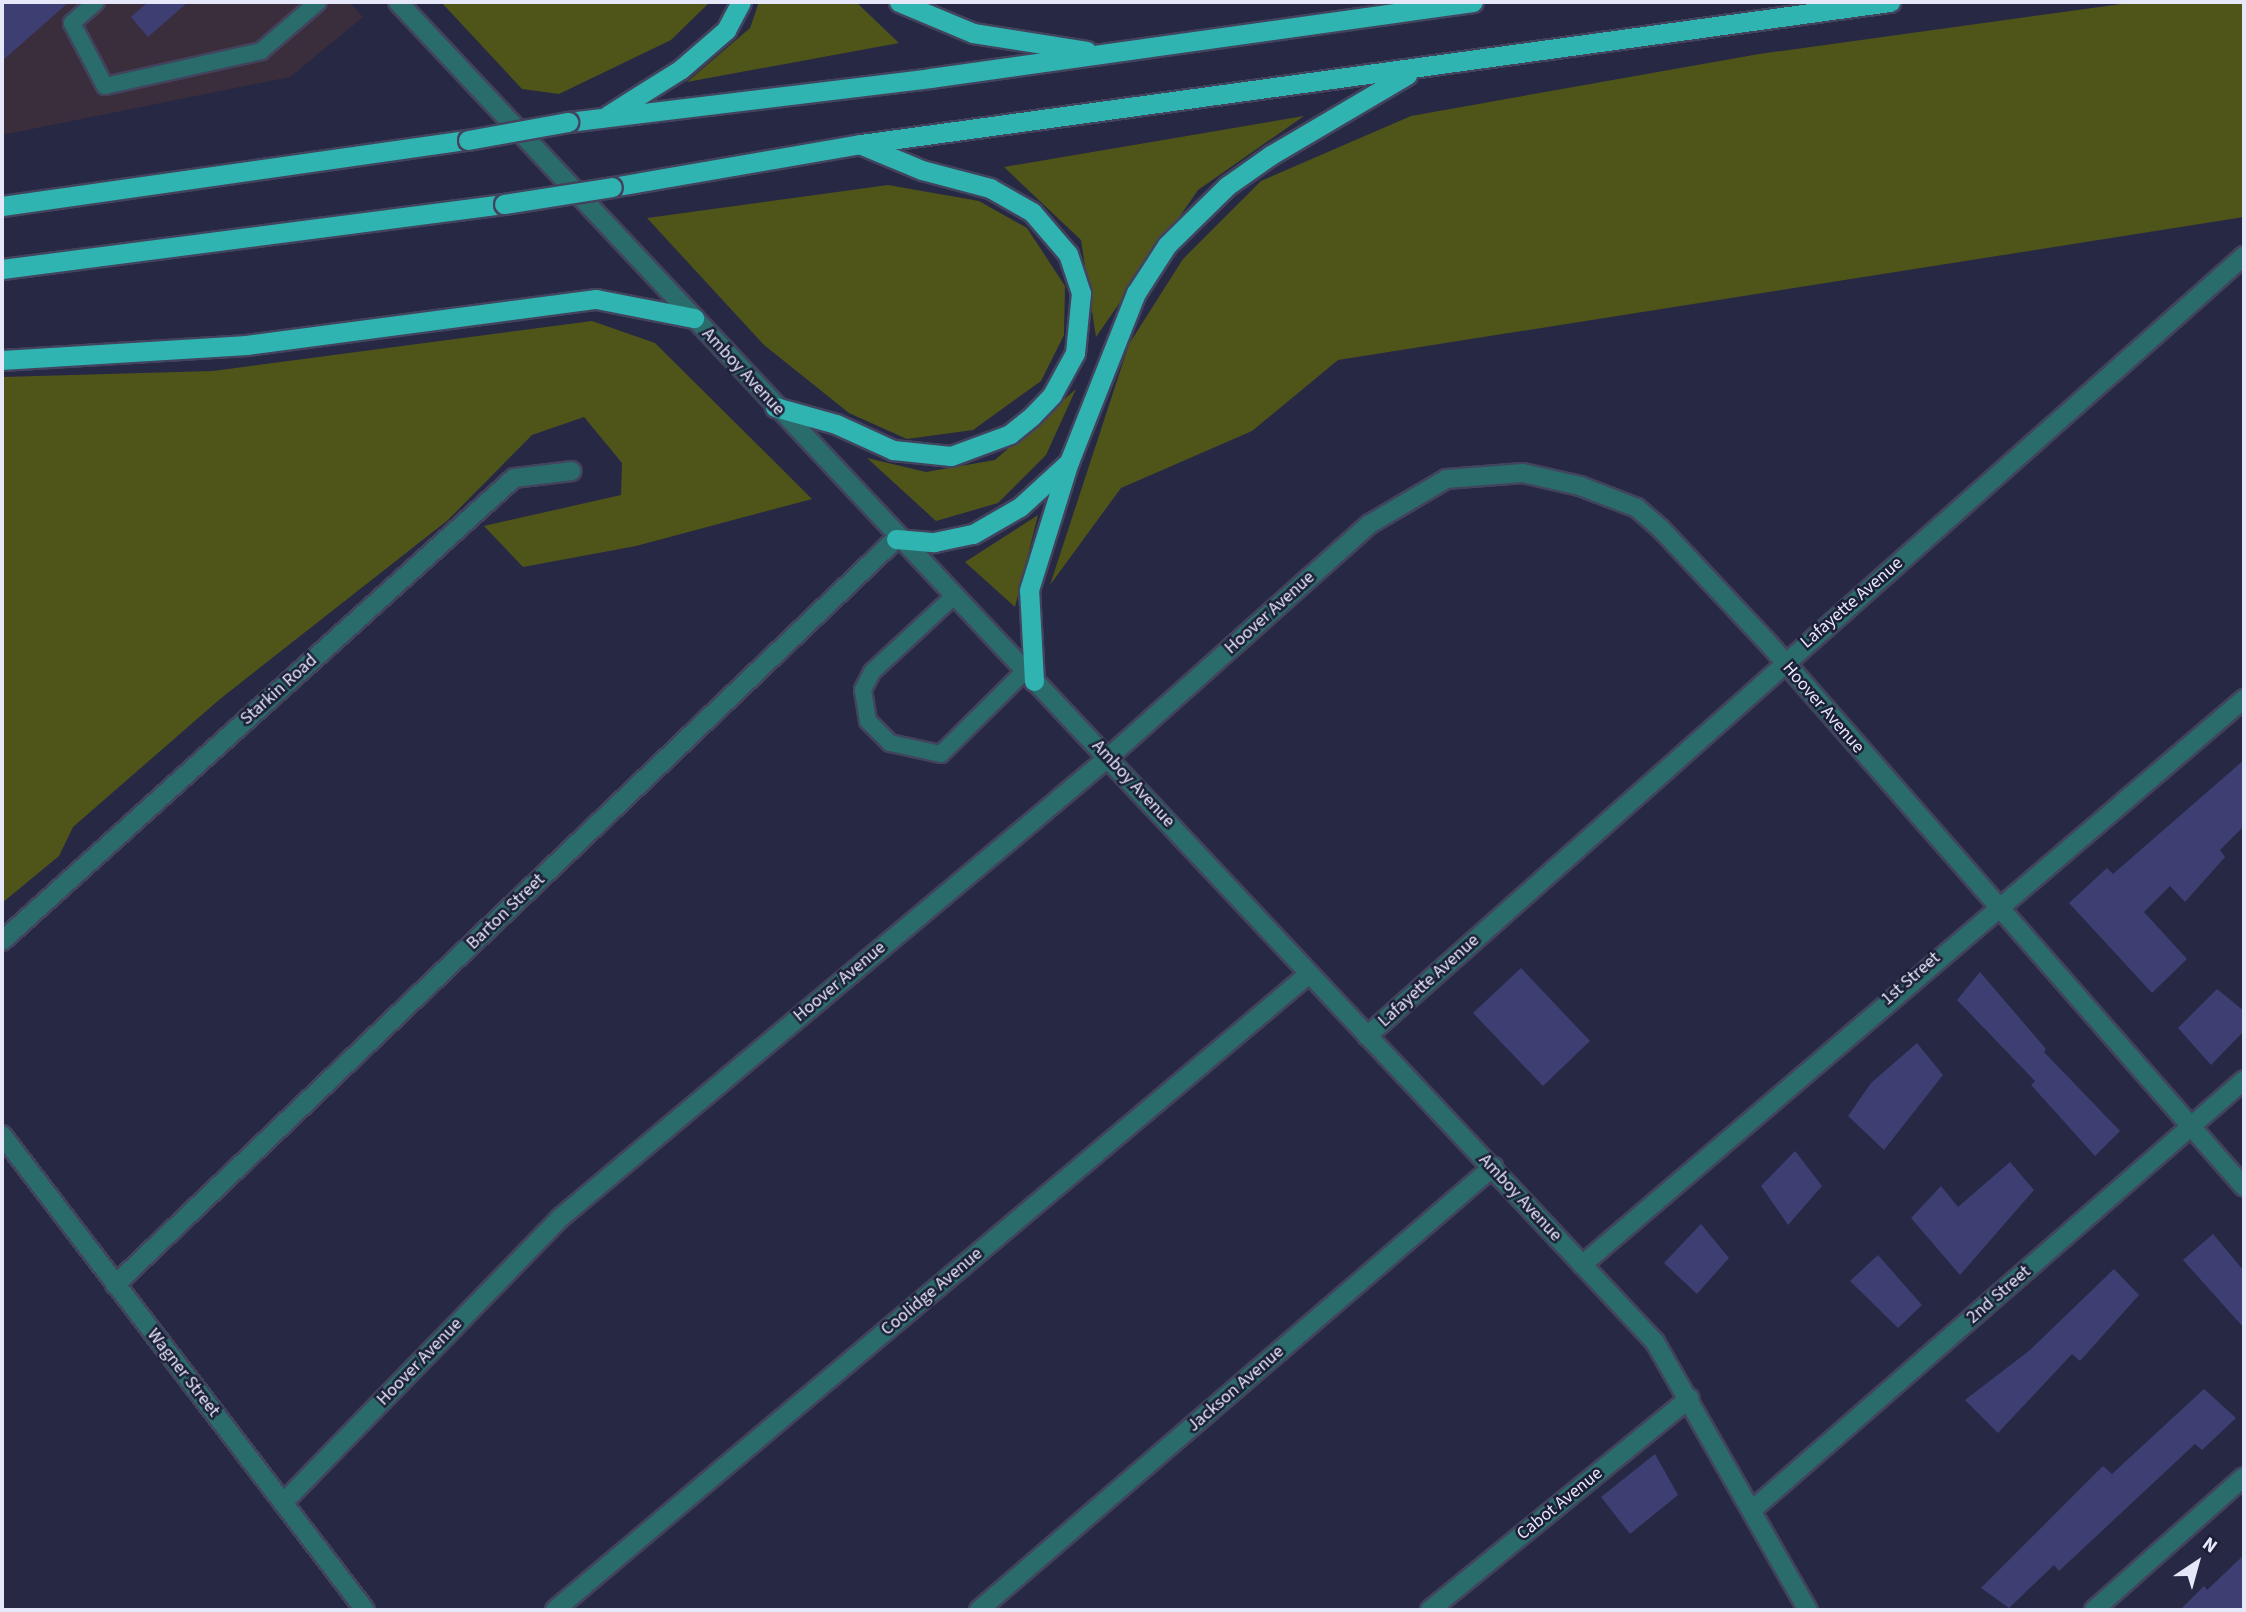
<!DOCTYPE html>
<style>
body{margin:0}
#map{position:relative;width:2246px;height:1612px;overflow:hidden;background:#272844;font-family:"Source Sans 3",sans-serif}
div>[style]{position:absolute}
.industrial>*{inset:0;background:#3b2e3c}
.green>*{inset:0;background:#4f5419}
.building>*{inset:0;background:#3d3f73}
.roads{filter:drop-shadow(2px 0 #42435d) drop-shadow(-2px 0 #42435d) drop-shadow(0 2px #42435d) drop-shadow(0 -2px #42435d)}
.service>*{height:16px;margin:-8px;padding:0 8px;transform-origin:8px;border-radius:8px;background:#2a6c6b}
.minor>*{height:18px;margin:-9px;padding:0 9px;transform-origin:9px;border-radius:9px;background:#2a6c6b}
.tertiary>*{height:18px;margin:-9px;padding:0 9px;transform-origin:9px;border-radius:9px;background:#2a6c6b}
.trunk>*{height:19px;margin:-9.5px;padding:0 9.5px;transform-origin:9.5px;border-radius:9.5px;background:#30b4b2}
.bridges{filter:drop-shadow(2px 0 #42435d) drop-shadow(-2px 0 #42435d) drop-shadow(0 2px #42435d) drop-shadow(0 -2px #42435d)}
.trunk-bridge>*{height:19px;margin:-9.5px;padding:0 9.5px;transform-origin:9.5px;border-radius:9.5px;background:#30b4b2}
span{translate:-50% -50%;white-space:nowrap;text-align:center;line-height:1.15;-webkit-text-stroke:5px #1d1f39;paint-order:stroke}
.street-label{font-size:18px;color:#e6e8fa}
.frame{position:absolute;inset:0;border:4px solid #e6e8fa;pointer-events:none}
.north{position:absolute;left:2162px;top:1528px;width:70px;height:70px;-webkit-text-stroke:5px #1d1f39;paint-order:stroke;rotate:36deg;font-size:19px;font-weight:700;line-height:28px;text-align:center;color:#e6e8fa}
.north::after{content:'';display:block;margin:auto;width:24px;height:32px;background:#e6e8fa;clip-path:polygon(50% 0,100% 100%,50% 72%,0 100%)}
</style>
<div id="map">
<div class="industrial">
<div style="clip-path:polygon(2px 2px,349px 2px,363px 17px,290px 77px,2px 135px)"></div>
</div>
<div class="green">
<div style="clip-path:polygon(441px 2px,710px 2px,671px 40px,559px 94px,522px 89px)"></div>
<div style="clip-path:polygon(759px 2px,856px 2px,899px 43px,687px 82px,750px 28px)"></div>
<div style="clip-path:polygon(2136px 2px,2244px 2px,2244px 217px,1338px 360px,1252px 431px,1121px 488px,1050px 585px,1129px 344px,1183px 259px,1261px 181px,1411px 116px,1759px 54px)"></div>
<div style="clip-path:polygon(1304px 116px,1198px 190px,1096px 337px,1081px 240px,1004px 167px)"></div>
<div style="clip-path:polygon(888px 185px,979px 201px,1027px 228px,1065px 286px,1064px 335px,1041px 381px,973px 430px,907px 439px,849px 413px,764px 345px,647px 218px)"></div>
<div style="clip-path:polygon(592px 321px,655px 343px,812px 499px,636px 546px,523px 567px,484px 526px,621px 495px,622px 463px,584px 417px,532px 435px,448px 520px,220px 699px,73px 827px,59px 856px,2px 903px,2px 377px,213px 371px)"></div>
<div style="clip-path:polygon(1076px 389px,1046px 455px,998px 503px,936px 521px,867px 458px,926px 472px,995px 460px)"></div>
<div style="clip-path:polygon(1038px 515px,1015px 607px,965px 562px)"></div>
</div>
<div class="building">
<div style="clip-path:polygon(2px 2px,69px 2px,2px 61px)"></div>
<div style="clip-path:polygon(148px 2px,188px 2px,148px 37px,131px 17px)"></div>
<div style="clip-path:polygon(2244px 760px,2244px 826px,2220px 850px,2225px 857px,2185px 902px,2170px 886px,2144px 912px,2187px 959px,2152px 993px,2069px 903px,2107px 868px,2113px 874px)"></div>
<div style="clip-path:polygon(1521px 968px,1590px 1041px,1543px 1086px,1473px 1013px)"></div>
<div style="clip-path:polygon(1980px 972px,2046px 1049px,2044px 1052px,2120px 1131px,2095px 1156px,2031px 1085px,2035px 1081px,1957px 1000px)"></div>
<div style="clip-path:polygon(2217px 989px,2244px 1011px,2244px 1031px,2211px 1065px,2178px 1028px)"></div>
<div style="clip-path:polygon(1917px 1043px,1943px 1075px,1884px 1150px,1848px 1116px,1871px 1083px)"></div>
<div style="clip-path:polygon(1795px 1151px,1822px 1186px,1788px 1225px,1761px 1186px)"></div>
<div style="clip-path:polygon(2010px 1162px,2034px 1190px,1960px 1275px,1911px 1218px,1941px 1186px,1958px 1207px)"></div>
<div style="clip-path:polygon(1701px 1224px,1729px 1258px,1697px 1294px,1664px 1263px)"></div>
<div style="clip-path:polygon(2213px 1234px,2244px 1271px,2244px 1328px,2183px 1260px)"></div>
<div style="clip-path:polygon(1878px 1255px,1922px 1305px,1898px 1328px,1850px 1281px)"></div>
<div style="clip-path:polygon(2114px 1269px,2139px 1295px,2080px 1361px,2072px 1354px,1998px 1433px,1965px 1400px,2030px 1350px)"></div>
<div style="clip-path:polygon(2204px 1389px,2236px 1418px,2202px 1450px,2195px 1444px,2059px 1571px,2054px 1565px,2009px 1608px,1981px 1588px,2103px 1466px,2112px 1474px)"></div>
<div style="clip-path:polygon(1655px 1454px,1678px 1495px,1630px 1534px,1601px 1497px)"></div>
<div style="clip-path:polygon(2244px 1555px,2244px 1610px,2180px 1610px,2204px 1586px,2207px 1590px)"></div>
</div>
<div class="roads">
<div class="service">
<div style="left:96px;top:2px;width:32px;rotate:139deg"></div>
<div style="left:72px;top:23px;width:71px;rotate:62.4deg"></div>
<div style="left:105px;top:86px;width:160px;rotate:-12.6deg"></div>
<div style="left:261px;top:51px;width:75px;rotate:-40.7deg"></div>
<div style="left:953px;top:597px;width:110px;rotate:137.2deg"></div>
<div style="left:872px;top:672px;width:20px;rotate:117deg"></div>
<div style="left:863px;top:690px;width:31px;rotate:81deg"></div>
<div style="left:868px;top:721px;width:31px;rotate:45deg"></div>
<div style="left:890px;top:743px;width:52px;rotate:12.2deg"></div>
<div style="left:941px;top:754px;width:118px;rotate:-44.7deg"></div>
</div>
<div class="minor">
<div style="left:2px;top:941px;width:690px;rotate:-42.12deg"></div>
<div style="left:514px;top:478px;width:58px;rotate:-6.9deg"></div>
<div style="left:1367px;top:1036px;width:1174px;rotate:-41.65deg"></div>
<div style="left:2px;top:1135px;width:598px;rotate:52.61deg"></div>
<div style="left:1582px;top:1265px;width:871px;rotate:-40.53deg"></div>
<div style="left:115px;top:1285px;width:1080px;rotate:-43.69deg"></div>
<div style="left:283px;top:1503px;width:396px;rotate:-45.8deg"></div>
<div style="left:559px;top:1219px;width:718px;rotate:-40.03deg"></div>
<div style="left:1109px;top:757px;width:350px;rotate:-41.8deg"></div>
<div style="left:1370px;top:524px;width:88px;rotate:-30.6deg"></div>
<div style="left:1446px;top:479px;width:77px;rotate:-4.5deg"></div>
<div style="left:1523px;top:473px;width:58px;rotate:12.8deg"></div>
<div style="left:1580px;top:486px;width:61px;rotate:21.1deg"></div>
<div style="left:1637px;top:508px;width:32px;rotate:41deg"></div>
<div style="left:1661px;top:529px;width:158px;rotate:46.8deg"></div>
<div style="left:1769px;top:644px;width:721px;rotate:48.82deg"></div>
<div style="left:1752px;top:1510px;width:653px;rotate:-41.15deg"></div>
<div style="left:555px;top:1610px;width:986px;rotate:-40.15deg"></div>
<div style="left:979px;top:1610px;width:679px;rotate:-40.76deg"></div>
<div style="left:1430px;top:1610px;width:335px;rotate:-39.2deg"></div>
<div style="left:2094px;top:1610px;width:200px;rotate:-41.6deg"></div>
</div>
<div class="tertiary">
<div style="left:398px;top:2px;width:1837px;rotate:46.83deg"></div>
<div style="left:1655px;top:1342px;width:309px;rotate:60.3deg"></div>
</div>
<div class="trunk">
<div style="left:899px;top:2px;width:80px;rotate:22.7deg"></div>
<div style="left:973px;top:33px;width:115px;rotate:9deg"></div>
<div style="left:608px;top:115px;width:86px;rotate:-32.2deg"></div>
<div style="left:681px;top:69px;width:60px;rotate:-40.9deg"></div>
<div style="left:726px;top:30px;width:32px;rotate:-62deg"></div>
<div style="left:568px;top:122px;width:365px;rotate:-6.9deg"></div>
<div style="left:930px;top:78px;width:548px;rotate:-7.97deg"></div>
<div style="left:612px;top:187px;width:253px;rotate:-9.8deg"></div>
<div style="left:861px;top:144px;width:1039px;rotate:-7.86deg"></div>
<div style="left:2px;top:206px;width:471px;rotate:-8.1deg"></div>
<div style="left:2px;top:269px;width:506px;rotate:-7.38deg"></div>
<div style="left:2px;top:360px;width:244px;rotate:-3.5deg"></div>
<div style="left:246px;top:345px;width:353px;rotate:-7.5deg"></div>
<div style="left:596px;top:299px;width:100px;rotate:11deg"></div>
<div style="left:775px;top:407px;width:63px;rotate:15.6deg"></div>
<div style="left:836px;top:424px;width:63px;rotate:24.5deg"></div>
<div style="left:893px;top:450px;width:58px;rotate:5.9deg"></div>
<div style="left:951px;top:456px;width:63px;rotate:-20.4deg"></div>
<div style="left:1010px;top:434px;width:28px;rotate:-39deg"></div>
<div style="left:1032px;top:416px;width:29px;rotate:-46deg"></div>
<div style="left:1052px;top:395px;width:48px;rotate:-61.3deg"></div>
<div style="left:1075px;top:353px;width:60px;rotate:-84.3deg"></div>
<div style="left:1081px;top:293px;width:41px;rotate:-108.4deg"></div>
<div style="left:1068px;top:254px;width:55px;rotate:-130.6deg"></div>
<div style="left:1032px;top:212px;width:48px;rotate:-150.3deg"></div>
<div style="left:990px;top:188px;width:70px;rotate:-165.2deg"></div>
<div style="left:922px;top:170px;width:65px;rotate:-157.4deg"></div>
<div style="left:896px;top:539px;width:38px;rotate:5deg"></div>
<div style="left:934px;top:542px;width:40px;rotate:-12deg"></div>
<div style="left:973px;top:534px;width:54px;rotate:-29.9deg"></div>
<div style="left:1020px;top:507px;width:67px;rotate:-42.6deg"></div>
<div style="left:1069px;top:462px;width:182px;rotate:-68.4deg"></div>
<div style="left:1136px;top:293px;width:57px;rotate:-57.1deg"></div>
<div style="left:1167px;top:245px;width:84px;rotate:-44.5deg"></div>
<div style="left:1227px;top:186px;width:54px;rotate:-35.2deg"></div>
<div style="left:1271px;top:155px;width:158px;rotate:-30.5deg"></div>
<div style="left:1034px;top:681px;width:91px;rotate:-93.1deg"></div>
<div style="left:1029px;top:590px;width:131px;rotate:-72.7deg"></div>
</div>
</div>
<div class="bridges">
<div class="trunk-bridge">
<div style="left:468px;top:140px;width:102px;rotate:-10.2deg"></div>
<div style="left:504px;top:204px;width:109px;rotate:-8.9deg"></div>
</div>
</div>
<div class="street-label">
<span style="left:743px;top:372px;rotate:47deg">Amboy Avenue</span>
<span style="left:1852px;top:603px;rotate:-41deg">Lafayette Avenue</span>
<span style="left:1270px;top:613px;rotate:-42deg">Hoover Avenue</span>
<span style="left:279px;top:690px;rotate:-42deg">Starkin Road</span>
<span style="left:1823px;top:708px;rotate:49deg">Hoover Avenue</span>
<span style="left:1133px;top:784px;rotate:47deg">Amboy Avenue</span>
<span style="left:506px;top:912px;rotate:-44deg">Barton Street</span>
<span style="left:1911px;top:979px;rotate:-41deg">1st Street</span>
<span style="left:1429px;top:981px;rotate:-42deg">Lafayette Avenue</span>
<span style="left:840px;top:982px;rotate:-40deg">Hoover Avenue</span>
<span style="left:1520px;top:1198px;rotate:47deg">Amboy Avenue</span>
<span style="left:932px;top:1292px;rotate:-40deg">Coolidge Avenue</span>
<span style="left:1999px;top:1295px;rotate:-41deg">2nd Street</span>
<span style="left:420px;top:1362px;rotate:-46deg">Hoover Avenue</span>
<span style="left:183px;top:1373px;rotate:52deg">Wagner Street</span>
<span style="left:1236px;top:1389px;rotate:-41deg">Jackson Avenue</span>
<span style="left:1560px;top:1504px;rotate:-39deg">Cabot Avenue</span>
</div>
<div class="frame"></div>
<div class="north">N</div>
</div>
